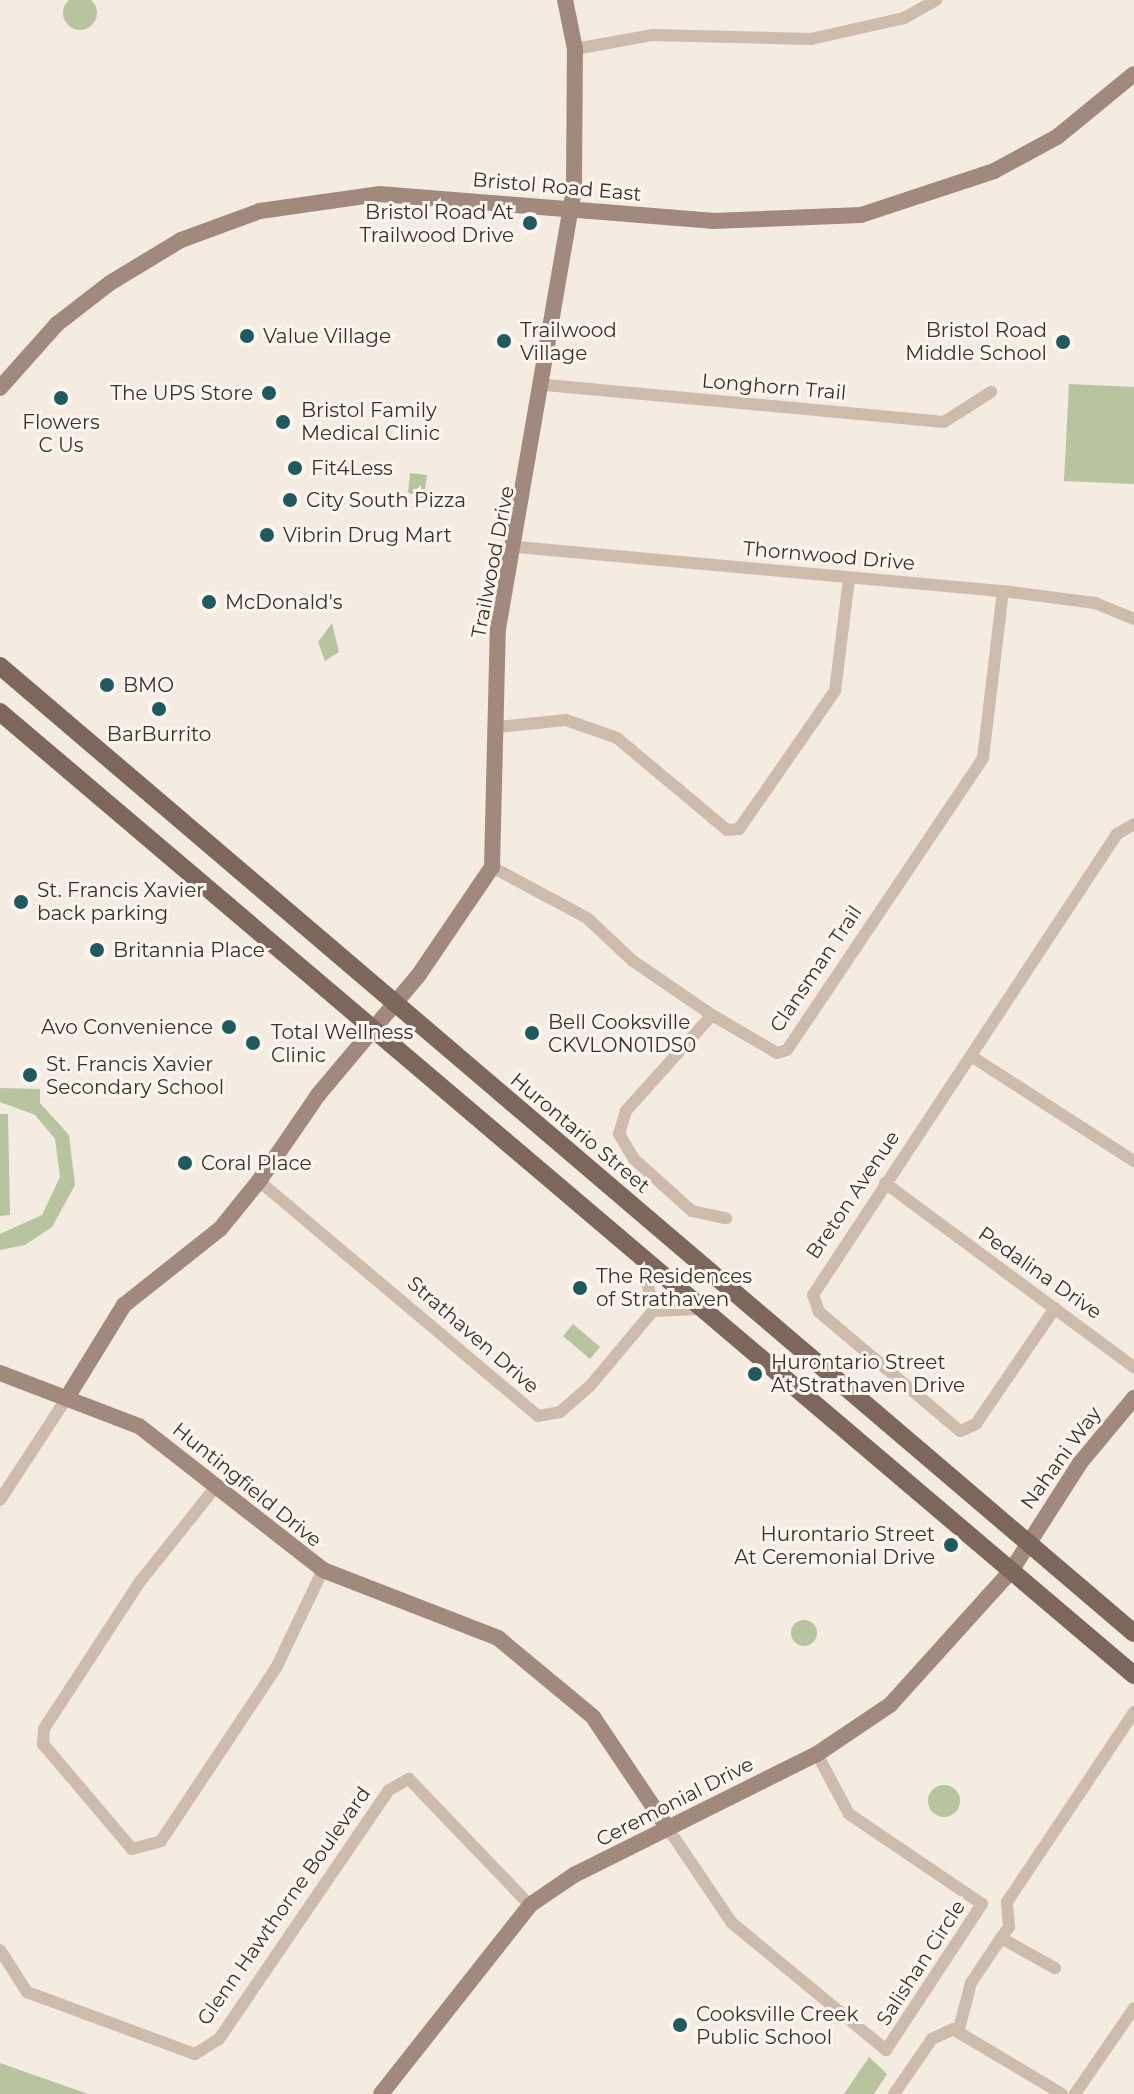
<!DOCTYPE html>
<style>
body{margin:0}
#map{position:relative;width:1134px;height:2094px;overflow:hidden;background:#f4ebe1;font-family:Montserrat,sans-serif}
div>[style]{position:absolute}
.green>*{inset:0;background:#b8c4a0}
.round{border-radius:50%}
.street>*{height:12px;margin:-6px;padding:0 6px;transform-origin:6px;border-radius:6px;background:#cdbbac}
.secondary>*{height:16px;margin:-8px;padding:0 8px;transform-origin:8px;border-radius:8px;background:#a18a7d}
.primary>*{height:18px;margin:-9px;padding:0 9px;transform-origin:9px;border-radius:9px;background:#7d675c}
.dots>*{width:22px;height:22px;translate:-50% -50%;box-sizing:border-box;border:4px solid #fbf5ee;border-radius:50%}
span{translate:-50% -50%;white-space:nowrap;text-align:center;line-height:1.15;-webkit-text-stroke:6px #fbf5ee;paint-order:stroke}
.street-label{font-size:20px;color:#3b302b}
.poi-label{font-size:20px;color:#3b302b}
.right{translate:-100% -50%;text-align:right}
.left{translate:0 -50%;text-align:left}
</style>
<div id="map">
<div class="green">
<div class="round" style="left:63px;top:-4px;width:34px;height:34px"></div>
<div style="clip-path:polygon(1069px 384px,1134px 387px,1134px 484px,1064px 481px)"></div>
<div style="clip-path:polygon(410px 473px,427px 475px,423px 502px,408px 492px)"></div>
<div style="clip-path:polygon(332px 623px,339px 652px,325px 661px,318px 642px)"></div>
<div style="clip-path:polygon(0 1088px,40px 1089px,40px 1103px,69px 1135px,75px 1185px,52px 1227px,25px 1245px,0 1250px,0 1234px,42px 1215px,60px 1177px,55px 1139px,35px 1115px,0 1102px)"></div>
<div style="clip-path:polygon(0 1114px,8px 1114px,10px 1215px,0 1216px)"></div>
<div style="clip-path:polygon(573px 1324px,600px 1347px,590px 1359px,563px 1336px)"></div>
<div class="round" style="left:791px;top:1620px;width:26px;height:26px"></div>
<div class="round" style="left:928px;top:1785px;width:32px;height:32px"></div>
<div style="clip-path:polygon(869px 2057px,887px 2074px,874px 2094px,844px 2094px)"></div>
<div style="clip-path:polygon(0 2063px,88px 2094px,0 2094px)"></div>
</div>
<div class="street">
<div style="left:575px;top:49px;width:78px;rotate:-10.3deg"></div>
<div style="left:652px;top:35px;width:159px;rotate:1.4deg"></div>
<div style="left:811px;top:39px;width:95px;rotate:-12.7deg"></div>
<div style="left:904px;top:18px;width:37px;rotate:-29deg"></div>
<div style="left:546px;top:385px;width:400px;rotate:5.3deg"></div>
<div style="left:944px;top:422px;width:56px;rotate:-32.6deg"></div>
<div style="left:517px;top:547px;width:488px;rotate:5.2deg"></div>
<div style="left:1003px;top:591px;width:93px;rotate:7.4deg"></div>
<div style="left:1095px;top:603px;width:42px;rotate:22.3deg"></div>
<div style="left:498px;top:727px;width:68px;rotate:-5.9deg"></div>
<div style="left:566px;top:720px;width:54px;rotate:19.4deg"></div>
<div style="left:617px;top:738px;width:143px;rotate:39.9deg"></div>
<div style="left:727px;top:830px;width:12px;rotate:-5deg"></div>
<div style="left:739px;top:829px;width:168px;rotate:-55.2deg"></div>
<div style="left:835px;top:691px;width:114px;rotate:-82.9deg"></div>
<div style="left:492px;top:867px;width:108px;rotate:28.2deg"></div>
<div style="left:587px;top:918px;width:63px;rotate:43.1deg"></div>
<div style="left:633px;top:961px;width:96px;rotate:34.4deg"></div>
<div style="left:712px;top:1015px;width:75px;rotate:30.3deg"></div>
<div style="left:777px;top:1053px;width:10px;rotate:-17deg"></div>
<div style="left:787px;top:1050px;width:352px;rotate:-56.1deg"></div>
<div style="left:983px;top:758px;width:168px;rotate:-83.2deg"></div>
<div style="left:712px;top:1015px;width:129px;rotate:131.9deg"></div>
<div style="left:626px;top:1111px;width:24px;rotate:107deg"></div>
<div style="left:619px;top:1134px;width:29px;rotate:59deg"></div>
<div style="left:634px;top:1159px;width:78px;rotate:41.9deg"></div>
<div style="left:692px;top:1211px;width:35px;rotate:12deg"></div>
<div style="left:971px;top:1056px;width:194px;rotate:32.8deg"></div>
<div style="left:259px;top:1181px;width:365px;rotate:40.1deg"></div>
<div style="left:538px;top:1416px;width:22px;rotate:-10deg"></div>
<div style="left:560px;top:1412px;width:40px;rotate:-41deg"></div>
<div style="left:590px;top:1386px;width:98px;rotate:-50deg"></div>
<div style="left:653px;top:1311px;width:46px;rotate:-2.5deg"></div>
<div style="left:885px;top:1183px;width:310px;rotate:36.5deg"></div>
<div style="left:644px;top:1265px;width:47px;rotate:78.9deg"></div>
<div style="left:1055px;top:1308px;width:140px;rotate:124.3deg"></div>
<div style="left:976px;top:1424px;width:17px;rotate:156deg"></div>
<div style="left:960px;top:1431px;width:185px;rotate:-139.8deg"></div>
<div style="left:819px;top:1312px;width:18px;rotate:-109deg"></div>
<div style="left:813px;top:1295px;width:552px;rotate:-56.6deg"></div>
<div style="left:1117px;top:834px;width:20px;rotate:-30deg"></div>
<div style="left:214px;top:1489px;width:120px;rotate:128.6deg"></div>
<div style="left:139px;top:1583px;width:174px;rotate:123.1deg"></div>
<div style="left:44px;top:1729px;width:15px;rotate:94deg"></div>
<div style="left:43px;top:1744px;width:138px;rotate:49.7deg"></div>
<div style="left:132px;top:1849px;width:30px;rotate:-15deg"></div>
<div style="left:161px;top:1841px;width:208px;rotate:-56.4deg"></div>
<div style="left:276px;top:1668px;width:109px;rotate:-64.4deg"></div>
<div style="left:0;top:1500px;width:124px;rotate:-56.8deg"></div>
<div style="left:667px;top:1827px;width:116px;rotate:55.9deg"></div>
<div style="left:732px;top:1923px;width:200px;rotate:39.5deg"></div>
<div style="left:886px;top:2050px;width:175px;rotate:-56.7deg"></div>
<div style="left:982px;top:1904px;width:161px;rotate:-145.9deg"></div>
<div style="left:849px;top:1814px;width:68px;rotate:-118.1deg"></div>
<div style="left:1001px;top:1938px;width:14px;rotate:-54deg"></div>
<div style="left:1009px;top:1927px;width:25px;rotate:-95deg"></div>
<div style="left:1007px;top:1902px;width:229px;rotate:-56.2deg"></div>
<div style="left:0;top:1950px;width:50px;rotate:57.3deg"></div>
<div style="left:27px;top:1992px;width:179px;rotate:20.3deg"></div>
<div style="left:195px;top:2054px;width:28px;rotate:-32deg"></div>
<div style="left:219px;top:2039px;width:301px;rotate:-55.7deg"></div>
<div style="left:389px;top:1790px;width:23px;rotate:-29deg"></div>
<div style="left:409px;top:1779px;width:175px;rotate:46.2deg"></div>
<div style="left:959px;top:2029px;width:48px;rotate:-75.4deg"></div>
<div style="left:971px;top:1983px;width:54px;rotate:-56.3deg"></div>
<div style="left:1001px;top:1938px;width:62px;rotate:29.1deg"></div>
<div style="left:894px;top:2094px;width:67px;rotate:-55.4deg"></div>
<div style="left:932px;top:2039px;width:23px;rotate:-25deg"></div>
<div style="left:953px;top:2029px;width:127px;rotate:30.8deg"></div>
<div style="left:1075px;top:2094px;width:104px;rotate:-55.5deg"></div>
</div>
<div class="secondary">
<div style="left:0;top:388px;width:86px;rotate:-48.3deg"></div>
<div style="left:57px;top:324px;width:67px;rotate:-37.7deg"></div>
<div style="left:110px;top:283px;width:83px;rotate:-31.2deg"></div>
<div style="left:181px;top:240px;width:84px;rotate:-20.2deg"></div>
<div style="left:260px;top:211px;width:120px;rotate:-8.1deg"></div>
<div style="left:379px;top:194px;width:334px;rotate:4.6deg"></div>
<div style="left:712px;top:221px;width:149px;rotate:-2.3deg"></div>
<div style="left:861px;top:215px;width:140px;rotate:-18.3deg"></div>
<div style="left:994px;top:171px;width:72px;rotate:-28.4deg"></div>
<div style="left:1057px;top:137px;width:99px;rotate:-39.3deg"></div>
<div style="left:0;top:1373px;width:149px;rotate:20.9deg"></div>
<div style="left:139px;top:1426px;width:234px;rotate:38deg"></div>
<div style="left:323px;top:1570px;width:188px;rotate:21.2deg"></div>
<div style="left:498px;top:1638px;width:124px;rotate:39.7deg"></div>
<div style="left:593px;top:1717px;width:133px;rotate:56.1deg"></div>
<div style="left:68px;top:1396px;width:107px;rotate:-58.4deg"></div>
<div style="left:124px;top:1305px;width:122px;rotate:-38.4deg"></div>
<div style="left:220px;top:1229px;width:62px;rotate:-50.9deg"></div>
<div style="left:259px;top:1181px;width:104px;rotate:-55.5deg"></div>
<div style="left:318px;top:1095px;width:155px;rotate:-50deg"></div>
<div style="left:418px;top:976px;width:132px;rotate:-55.8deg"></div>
<div style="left:492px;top:867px;width:238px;rotate:-88.6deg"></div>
<div style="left:498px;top:629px;width:448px;rotate:-80.2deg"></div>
<div style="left:574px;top:187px;width:138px;rotate:-89.6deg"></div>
<div style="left:575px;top:49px;width:50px;rotate:-101.5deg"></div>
<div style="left:381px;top:2094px;width:241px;rotate:-51.7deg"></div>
<div style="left:530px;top:1905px;width:53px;rotate:-34.3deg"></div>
<div style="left:574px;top:1875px;width:271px;rotate:-26.5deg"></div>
<div style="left:817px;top:1754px;width:88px;rotate:-33.9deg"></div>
<div style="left:890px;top:1705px;width:181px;rotate:-47.9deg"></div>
<div style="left:1011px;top:1571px;width:128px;rotate:-57.4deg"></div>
<div style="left:1080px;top:1463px;width:85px;rotate:-50.3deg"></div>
</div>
<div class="primary">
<div style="left:0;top:666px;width:1490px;rotate:40.46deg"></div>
<div style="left:0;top:712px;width:1488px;rotate:40.34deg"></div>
</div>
<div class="dots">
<div style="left:530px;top:223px;background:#1f5a5e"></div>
<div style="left:247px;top:336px;background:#1f5a5e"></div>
<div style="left:504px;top:341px;background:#1f5a5e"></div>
<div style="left:1063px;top:342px;background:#1f5a5e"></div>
<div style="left:269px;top:393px;background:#1f5a5e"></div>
<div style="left:61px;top:398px;background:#1f5a5e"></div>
<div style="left:283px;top:422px;background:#1f5a5e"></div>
<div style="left:295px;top:468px;background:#1f5a5e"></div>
<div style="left:290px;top:500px;background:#1f5a5e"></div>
<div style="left:267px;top:535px;background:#1f5a5e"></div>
<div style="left:209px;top:602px;background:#1f5a5e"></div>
<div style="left:107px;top:685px;background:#1f5a5e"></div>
<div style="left:159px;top:709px;background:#1f5a5e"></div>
<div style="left:21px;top:902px;background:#1f5a5e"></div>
<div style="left:97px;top:950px;background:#1f5a5e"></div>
<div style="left:229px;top:1027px;background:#1f5a5e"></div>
<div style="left:532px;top:1033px;background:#1f5a5e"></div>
<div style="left:253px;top:1043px;background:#1f5a5e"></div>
<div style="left:30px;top:1075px;background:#1f5a5e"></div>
<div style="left:185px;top:1163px;background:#1f5a5e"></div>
<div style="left:580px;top:1288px;background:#1f5a5e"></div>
<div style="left:755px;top:1374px;background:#1f5a5e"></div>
<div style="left:951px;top:1545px;background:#1f5a5e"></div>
<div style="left:680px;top:2025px;background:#1f5a5e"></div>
</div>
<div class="street-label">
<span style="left:557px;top:187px;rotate:5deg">Bristol Road East</span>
<span style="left:774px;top:387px;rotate:5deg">Longhorn Trail</span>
<span style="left:829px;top:556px;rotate:5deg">Thornwood Drive</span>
<span style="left:493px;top:562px;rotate:-79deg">Trailwood Drive</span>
<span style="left:816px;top:969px;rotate:-56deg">Clansman Trail</span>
<span style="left:580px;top:1133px;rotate:40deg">Hurontario Street</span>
<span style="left:853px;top:1195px;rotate:-56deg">Breton Avenue</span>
<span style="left:1040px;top:1273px;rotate:35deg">Pedalina Drive</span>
<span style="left:473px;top:1335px;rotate:41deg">Strathaven Drive</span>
<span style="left:1061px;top:1458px;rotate:-54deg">Nahani Way</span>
<span style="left:247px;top:1485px;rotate:39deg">Huntingfield Drive</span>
<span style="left:675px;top:1802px;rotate:-27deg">Ceremonial Drive</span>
<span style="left:284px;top:1906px;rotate:-55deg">Glenn Hawthorne Boulevard</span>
<span style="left:921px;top:1963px;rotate:-57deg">Salishan Circle</span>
</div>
<div class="poi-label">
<span class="right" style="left:514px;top:224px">Bristol Road At<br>Trailwood Drive</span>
<span class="left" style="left:520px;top:342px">Trailwood<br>Village</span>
<span class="right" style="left:1047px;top:342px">Bristol Road<br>Middle School</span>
<span class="left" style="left:263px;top:336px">Value Village</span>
<span class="right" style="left:253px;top:393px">The UPS Store</span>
<span class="left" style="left:301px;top:422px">Bristol Family<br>Medical Clinic</span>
<span style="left:61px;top:434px">Flowers<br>C Us</span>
<span class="left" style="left:311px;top:468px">Fit4Less</span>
<span class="left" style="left:306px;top:500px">City South Pizza</span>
<span class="left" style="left:283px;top:535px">Vibrin Drug Mart</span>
<span class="left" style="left:225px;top:602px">McDonald's</span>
<span class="left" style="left:123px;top:685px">BMO</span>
<span style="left:159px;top:734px">BarBurrito</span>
<span class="left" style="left:37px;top:902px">St. Francis Xavier<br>back parking</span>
<span class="left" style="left:113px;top:950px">Britannia Place</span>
<span class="left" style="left:548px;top:1034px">Bell Cooksville<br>CKVLON01DS0</span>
<span class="right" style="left:213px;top:1027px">Avo Convenience</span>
<span class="left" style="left:271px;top:1044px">Total Wellness<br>Clinic</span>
<span class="left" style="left:46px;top:1076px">St. Francis Xavier<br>Secondary School</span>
<span class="left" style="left:201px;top:1163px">Coral Place</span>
<span class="left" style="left:596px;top:1288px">The Residences<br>of Strathaven</span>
<span class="left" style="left:771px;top:1374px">Hurontario Street<br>At Strathaven Drive</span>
<span class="right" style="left:935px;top:1546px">Hurontario Street<br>At Ceremonial Drive</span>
<span class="left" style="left:696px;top:2026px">Cooksville Creek<br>Public School</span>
</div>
</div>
